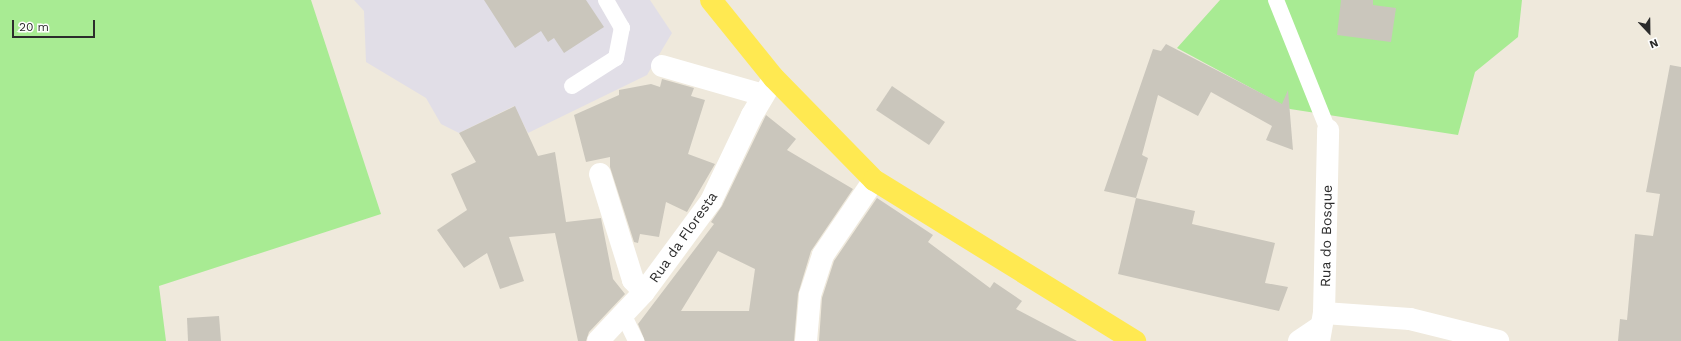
<!DOCTYPE html>
<style>
body{margin:0}
#map{position:relative;width:1681px;height:341px;overflow:hidden;background:#efe9dc;font-family:"Work Sans",sans-serif}
div>[style]{position:absolute}
.industrial>*{inset:0;background:#e1dee7}
.green>*{inset:0;background:#a8eb93}
.building>*{inset:0;background:#cac6bc}
.lane>*{height:16px;margin:-8px;padding:0 8px;transform-origin:8px;border-radius:8px;background:#fff}
.street>*{height:22px;margin:-11px;padding:0 11px;transform-origin:11px;border-radius:11px;background:#fff}
.primary>*{height:22px;margin:-11px;padding:0 11px;transform-origin:11px;border-radius:11px;background:#ffe951}
span{translate:-50% -50%;white-space:nowrap;text-align:center;line-height:1.15;-webkit-text-stroke:4px #fff;paint-order:stroke}
.street-label{font-size:14px;color:#2c2c2c}
.north{position:absolute;left:1629px;top:12px;width:40px;height:40px;-webkit-text-stroke:3px #fff;paint-order:stroke;rotate:158deg;font-size:11px;font-weight:700;line-height:16px;text-align:center;color:#2c2c2c}
.north::after{content:'';display:block;margin:auto;width:14px;height:18px;background:#2c2c2c;clip-path:polygon(50% 0,100% 100%,50% 72%,0 100%)}
.scale{position:absolute;left:12px;top:20px;width:83px;height:18px;box-sizing:border-box;border:2px solid #2c2c2c;border-top:0;padding-left:5px;font-size:12px;line-height:14px;white-space:nowrap;color:#2c2c2c;-webkit-text-stroke:3px #fff;paint-order:stroke}
</style>
<div id="map">
<div class="industrial">
<div style="clip-path:polygon(354px 0,650px 0,672px 33px,647px 75px,528px 133px,514px 106px,459px 133px,441px 124px,426px 98px,366px 62px,364px 11px)"></div>
</div>
<div class="green">
<div style="clip-path:polygon(0 0,311px 0,381px 214px,159px 286px,166px 341px,0 341px)"></div>
<div style="clip-path:polygon(1220px 0,1522px 0,1518px 37px,1475px 72px,1458px 135px,1290px 109px,1177px 48px)"></div>
</div>
<div class="building">
<div style="clip-path:polygon(484px 0,586px 0,604px 27px,564px 53px,554px 38px,548px 42px,541px 31px,515px 48px)"></div>
<div style="clip-path:polygon(1341px 0,1373px 0,1373px 5px,1396px 8px,1391px 42px,1337px 35px)"></div>
<div style="clip-path:polygon(1166px 44px,1282px 104px,1288px 90px,1293px 150px,1266px 140px,1272px 126px,1211px 92px,1198px 116px,1158px 95px,1142px 155px,1148px 158px,1136px 198px,1104px 191px,1153px 49px,1161px 51px)"></div>
<div style="clip-path:polygon(1670px 65px,1681px 67px,1681px 341px,1618px 341px,1620px 319px,1627px 320px,1635px 234px,1653px 236px,1660px 194px,1646px 192px)"></div>
<div style="clip-path:polygon(662px 79px,694px 88px,691px 96px,705px 100px,688px 154px,715px 164px,687px 212px,666px 202px,659px 237px,640px 234px,638px 243px,634px 242px,610px 167px,610px 157px,586px 162px,574px 115px,619px 95px,619px 90px,651px 84px,660px 87px)"></div>
<div style="clip-path:polygon(892px 86px,945px 122px,929px 145px,876px 110px)"></div>
<div style="clip-path:polygon(515px 106px,538px 156px,555px 152px,566px 222px,601px 218px,613px 279px,625px 294px,589px 332px,586px 341px,578px 341px,555px 233px,509px 237px,524px 281px,500px 289px,487px 253px,464px 268px,437px 230px,467px 210px,451px 174px,476px 162px,459px 133px)"></div>
<div style="clip-path:polygon(evenodd,766px 115px,796px 139px,787px 150px,853px 189px,811px 251px,798px 294px,794px 341px,645px 341px,638px 324px,714px 224px,711px 222px,722px 206px,766px 115px,718px 251px,755px 269px,749px 311px,681px 311px,718px 251px)"></div>
<div style="clip-path:polygon(877px 198px,933px 235px,928px 242px,990px 288px,994px 282px,1022px 301px,1016px 309px,1077px 341px,819px 341px,822px 298px,834px 261px)"></div>
<div style="clip-path:polygon(1136px 198px,1195px 211px,1192px 224px,1275px 243px,1265px 283px,1288px 287px,1279px 311px,1118px 274px)"></div>
<div style="clip-path:polygon(219px 316px,221px 341px,188px 341px,187px 318px)"></div>
</div>
<div class="lane">
<div style="left:1276px;top:0;width:140px;rotate:68.2deg"></div>
<div style="left:572px;top:86px;width:52px;rotate:-32.5deg"></div>
<div style="left:616px;top:58px;width:31px;rotate:-79deg"></div>
<div style="left:622px;top:28px;width:32px;rotate:-120deg"></div>
<div style="left:623px;top:314px;width:30px;rotate:64deg"></div>
</div>
<div class="street">
<div style="left:662px;top:66px;width:105px;rotate:16deg"></div>
<div style="left:600px;top:174px;width:111px;rotate:72.7deg"></div>
<div style="left:633px;top:280px;width:16px;rotate:47deg"></div>
<div style="left:1324px;top:313px;width:86px;rotate:4deg"></div>
<div style="left:1410px;top:319px;width:91px;rotate:14deg"></div>
<div style="left:598px;top:341px;width:67px;rotate:-46.8deg"></div>
<div style="left:644px;top:292px;width:113px;rotate:-53.6deg"></div>
<div style="left:711px;top:201px;width:95px;rotate:-64.5deg"></div>
<div style="left:752px;top:115px;width:43px;rotate:-59.3deg"></div>
<div style="left:806px;top:341px;width:46px;rotate:-85deg"></div>
<div style="left:810px;top:295px;width:42px;rotate:-72deg"></div>
<div style="left:823px;top:255px;width:91px;rotate:-55.8deg"></div>
<div style="left:1299px;top:341px;width:25px;rotate:-34deg"></div>
<div style="left:1319px;top:341px;width:28px;rotate:-80deg"></div>
<div style="left:1324px;top:313px;width:183px;rotate:-88.7deg"></div>
</div>
<div class="primary">
<div style="left:711px;top:0;width:100px;rotate:51.1deg"></div>
<div style="left:774px;top:78px;width:143px;rotate:45.6deg"></div>
<div style="left:874px;top:180px;width:307px;rotate:31.7deg"></div>
</div>
<div class="street-label">
<span style="left:1326px;top:236px;rotate:-89deg">Rua do Bosque</span>
<span style="left:683px;top:237px;rotate:-55deg">Rua da Floresta</span>
</div>
<div class="north">N</div>
<div class="scale">20 m</div>
</div>
